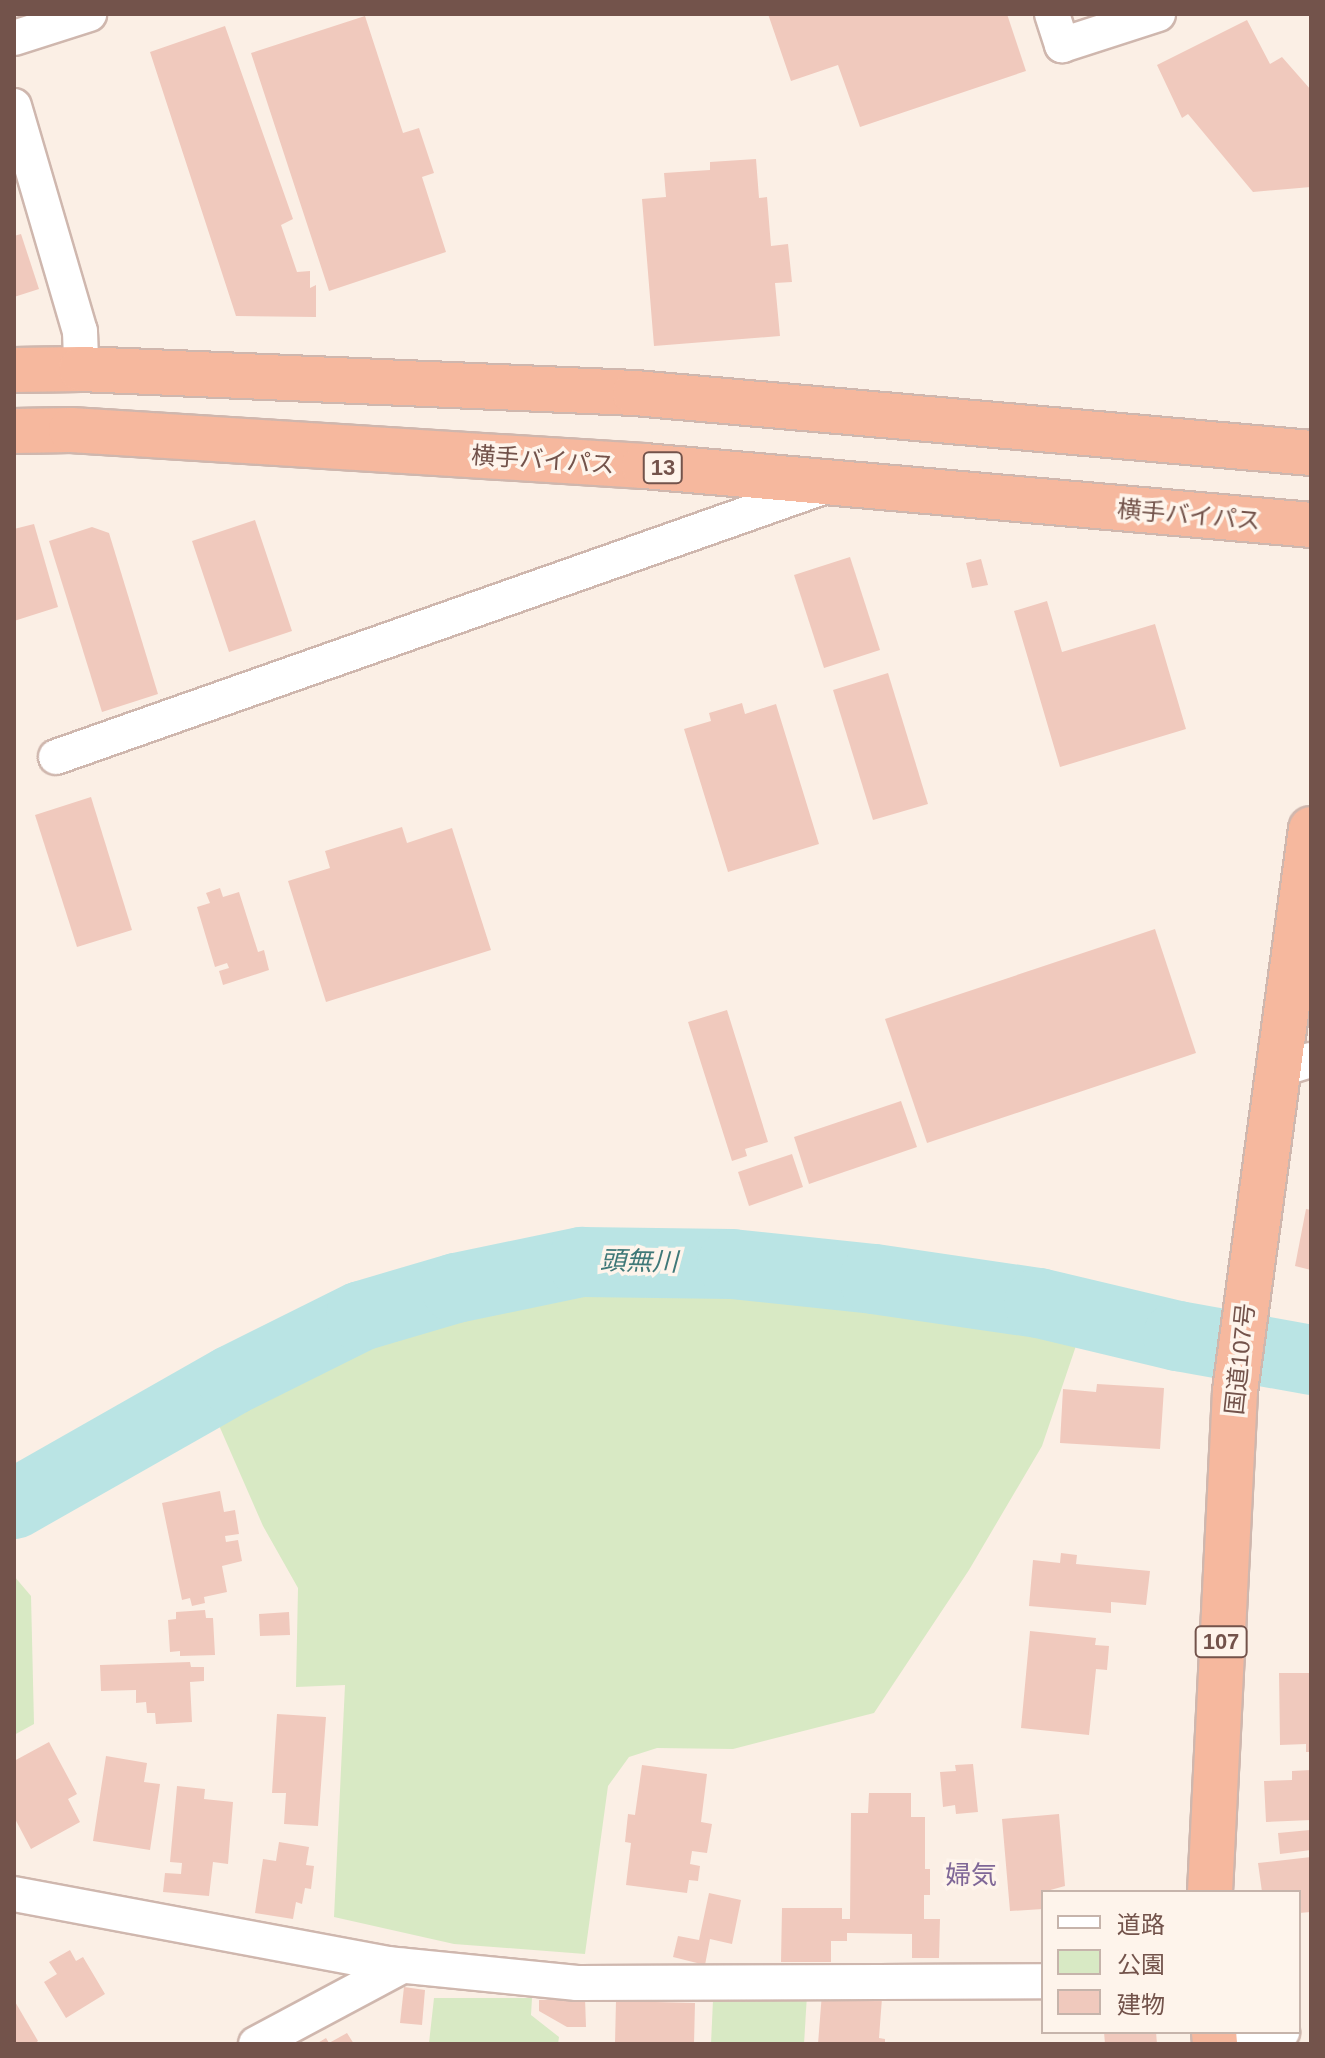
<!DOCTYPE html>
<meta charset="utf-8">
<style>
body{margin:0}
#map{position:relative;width:1325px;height:2058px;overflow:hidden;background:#fbefe5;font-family:Helvetica,"Noto Sans JP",sans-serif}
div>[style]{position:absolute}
.green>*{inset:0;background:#d8e9c4}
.river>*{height:70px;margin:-35px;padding:0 35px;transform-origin:35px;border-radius:35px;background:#bae4e4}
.building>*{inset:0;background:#f0c9bd}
.roads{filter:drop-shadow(2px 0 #cfb7ae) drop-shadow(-2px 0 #cfb7ae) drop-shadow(0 2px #cfb7ae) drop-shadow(0 -2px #cfb7ae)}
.minor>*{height:34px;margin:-17px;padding:0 17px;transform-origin:17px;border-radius:17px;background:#fff}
.trunk>*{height:44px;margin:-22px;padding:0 22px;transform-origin:22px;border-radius:22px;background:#f6b89e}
span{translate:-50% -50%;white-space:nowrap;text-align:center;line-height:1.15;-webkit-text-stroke:7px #fef4eb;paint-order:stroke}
.shield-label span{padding:2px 6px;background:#fef4eb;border:2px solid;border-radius:6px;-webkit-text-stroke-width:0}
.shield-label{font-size:22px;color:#73534b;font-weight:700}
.street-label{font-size:24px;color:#73534b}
.water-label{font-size:26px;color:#3f7878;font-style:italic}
.neighbourhood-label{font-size:26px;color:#7f6797}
.frame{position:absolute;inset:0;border:16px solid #73534b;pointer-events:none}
.legend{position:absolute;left:1041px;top:1890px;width:260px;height:144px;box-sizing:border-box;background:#fef4eb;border:2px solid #c6b4ab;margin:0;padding:10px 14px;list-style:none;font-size:24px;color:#73534b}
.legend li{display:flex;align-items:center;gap:16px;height:40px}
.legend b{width:40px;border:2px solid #c6b4ab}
</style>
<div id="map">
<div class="green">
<div style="clip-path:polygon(660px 1278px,778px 1282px,1050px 1321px,1080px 1334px,1042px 1446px,969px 1570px,874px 1713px,733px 1749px,657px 1748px,629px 1757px,608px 1786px,585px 1954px,454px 1944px,334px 1917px,345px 1685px,296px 1687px,298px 1588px,263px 1526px,214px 1414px,342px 1344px,436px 1319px)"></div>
<div style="clip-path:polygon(14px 1576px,31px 1596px,34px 1724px,14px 1735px)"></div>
<div style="clip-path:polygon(807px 1995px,804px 2044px,711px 2044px,713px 2000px)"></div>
<div style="clip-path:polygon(434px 1998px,532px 1998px,531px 2015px,559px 2037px,558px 2044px,388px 2044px,429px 2043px)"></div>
</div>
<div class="river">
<div style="left:14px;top:1504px;width:251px;rotate:-29.6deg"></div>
<div style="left:232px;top:1380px;width:144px;rotate:-26.4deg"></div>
<div style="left:361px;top:1316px;width:99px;rotate:-16.4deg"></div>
<div style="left:456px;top:1288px;width:129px;rotate:-11.7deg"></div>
<div style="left:582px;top:1262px;width:150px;rotate:0.8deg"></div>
<div style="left:732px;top:1264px;width:143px;rotate:6deg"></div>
<div style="left:874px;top:1279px;width:167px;rotate:8.3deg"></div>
<div style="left:1039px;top:1303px;width:143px;rotate:13.4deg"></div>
<div style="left:1178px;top:1336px;width:135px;rotate:10.2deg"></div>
</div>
<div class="building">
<div style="clip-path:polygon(768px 14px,1007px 14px,1026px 71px,860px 127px,838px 65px,791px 81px)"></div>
<div style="clip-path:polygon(365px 16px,403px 133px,419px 128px,434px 173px,422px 177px,446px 252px,329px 291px,251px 53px)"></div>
<div style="clip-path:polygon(1247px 20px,1270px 64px,1282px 57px,1311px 90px,1311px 187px,1253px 192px,1188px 114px,1182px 118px,1157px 65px)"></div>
<div style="clip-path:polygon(225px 26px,293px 219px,281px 225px,297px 272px,310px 271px,310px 288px,316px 285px,316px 317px,236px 316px,150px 52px)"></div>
<div style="clip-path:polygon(756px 159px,759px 198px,767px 197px,771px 246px,788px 244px,792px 282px,775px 283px,780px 336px,654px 346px,642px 199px,666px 197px,664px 173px,710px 170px,710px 162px)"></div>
<div style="clip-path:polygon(21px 234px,39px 289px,14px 297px,14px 236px)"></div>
<div style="clip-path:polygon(255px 520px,292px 631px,229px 652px,192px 541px)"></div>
<div style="clip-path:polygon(34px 524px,58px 607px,14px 621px,14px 529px)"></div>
<div style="clip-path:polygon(92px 527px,109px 533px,158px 694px,102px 712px,49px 541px)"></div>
<div style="clip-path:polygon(850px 557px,880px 650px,824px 668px,794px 575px)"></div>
<div style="clip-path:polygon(981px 559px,988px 585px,972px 588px,966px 563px)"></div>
<div style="clip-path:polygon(1047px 601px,1062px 652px,1155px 624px,1186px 729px,1060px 767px,1014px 611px)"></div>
<div style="clip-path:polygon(888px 673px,928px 804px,873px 820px,833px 690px)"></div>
<div style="clip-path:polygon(742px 703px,745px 714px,776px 704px,819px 844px,728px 872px,684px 729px,711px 721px,709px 713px)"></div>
<div style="clip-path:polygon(91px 797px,132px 930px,77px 947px,35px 815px)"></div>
<div style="clip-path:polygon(402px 827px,407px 843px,452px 828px,491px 950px,326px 1002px,288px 881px,330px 868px,325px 851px)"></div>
<div style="clip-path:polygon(220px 888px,223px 897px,239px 892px,258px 952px,264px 950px,269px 970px,223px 985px,219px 971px,229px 968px,227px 963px,215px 967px,197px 907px,210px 903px,206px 893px)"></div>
<div style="clip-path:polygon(1155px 929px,1196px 1053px,927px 1143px,885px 1019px)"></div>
<div style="clip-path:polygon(727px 1010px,768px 1142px,745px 1149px,747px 1156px,732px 1161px,688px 1022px)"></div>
<div style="clip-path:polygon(901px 1101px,917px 1147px,809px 1184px,794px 1137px)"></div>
<div style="clip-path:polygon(792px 1154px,803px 1187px,749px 1206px,738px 1172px)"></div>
<div style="clip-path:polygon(1306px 1209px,1311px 1210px,1311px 1270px,1295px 1266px)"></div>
<div style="clip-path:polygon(1097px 1384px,1164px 1388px,1160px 1449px,1060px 1443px,1063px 1389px,1096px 1392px)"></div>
<div style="clip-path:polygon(220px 1491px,224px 1512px,235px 1510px,239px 1534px,225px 1536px,226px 1542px,238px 1540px,242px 1561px,222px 1566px,227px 1592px,204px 1597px,205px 1603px,192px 1606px,190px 1598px,182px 1600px,162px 1503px)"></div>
<div style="clip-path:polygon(1061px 1553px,1077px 1555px,1076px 1564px,1150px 1571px,1146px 1605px,1111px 1602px,1111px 1613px,1029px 1606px,1033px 1560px,1060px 1563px)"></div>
<div style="clip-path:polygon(205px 1610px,206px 1618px,213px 1618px,215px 1655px,180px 1656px,180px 1651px,170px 1652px,168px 1620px,176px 1619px,176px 1612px)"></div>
<div style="clip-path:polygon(289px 1612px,290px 1635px,260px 1636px,259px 1614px)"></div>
<div style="clip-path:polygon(1030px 1631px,1096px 1638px,1095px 1645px,1109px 1646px,1107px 1670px,1096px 1669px,1089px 1735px,1021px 1728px)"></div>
<div style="clip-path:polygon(190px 1662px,191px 1667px,204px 1667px,204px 1681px,190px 1682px,192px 1722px,156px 1724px,155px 1713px,147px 1713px,146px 1702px,136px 1703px,136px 1690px,101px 1691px,100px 1665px)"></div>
<div style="clip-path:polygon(1279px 1673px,1311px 1673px,1311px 1752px,1306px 1752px,1306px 1744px,1280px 1745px)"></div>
<div style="clip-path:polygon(277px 1714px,326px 1717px,318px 1826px,284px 1824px,286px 1793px,272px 1793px)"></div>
<div style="clip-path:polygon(49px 1742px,77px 1794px,68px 1799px,80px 1822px,31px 1849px,14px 1817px,14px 1761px)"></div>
<div style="clip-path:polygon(106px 1756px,147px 1763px,144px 1782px,160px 1784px,150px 1850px,93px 1841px)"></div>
<div style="clip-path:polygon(973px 1764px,978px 1812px,956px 1814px,955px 1805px,943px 1807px,940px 1772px,956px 1771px,955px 1765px)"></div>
<div style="clip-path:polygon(642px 1765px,707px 1774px,701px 1822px,712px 1824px,707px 1853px,692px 1851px,690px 1864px,700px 1866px,698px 1881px,689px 1880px,687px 1893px,626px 1885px,631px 1843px,625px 1842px,628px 1814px,635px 1815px)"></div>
<div style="clip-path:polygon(1311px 1770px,1311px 1820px,1266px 1822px,1264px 1781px,1292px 1780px,1292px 1771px)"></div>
<div style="clip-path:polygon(177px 1786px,205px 1789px,204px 1799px,233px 1802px,228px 1864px,213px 1862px,209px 1896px,163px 1892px,165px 1873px,181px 1874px,182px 1863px,170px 1862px)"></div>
<div style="clip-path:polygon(869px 1793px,911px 1793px,911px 1817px,925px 1817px,925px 1869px,930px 1869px,930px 1895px,924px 1895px,924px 1919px,940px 1919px,939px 1958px,912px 1958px,912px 1934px,847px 1933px,847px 1941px,831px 1941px,831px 1962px,781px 1962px,782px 1908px,842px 1908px,842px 1919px,850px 1919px,851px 1813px,868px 1813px)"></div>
<div style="clip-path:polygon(1059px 1814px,1065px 1886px,1043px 1892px,1043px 1909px,1010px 1911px,1002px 1819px)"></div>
<div style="clip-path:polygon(1310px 1830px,1311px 1850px,1280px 1854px,1278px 1833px)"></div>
<div style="clip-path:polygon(279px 1842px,309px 1847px,306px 1865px,314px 1866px,311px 1889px,305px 1888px,302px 1904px,296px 1902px,293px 1919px,255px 1913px,263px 1859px,276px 1861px)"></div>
<div style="clip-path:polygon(1311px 1857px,1311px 1912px,1299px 1913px,1299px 1892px,1262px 1892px,1258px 1863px)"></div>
<div style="clip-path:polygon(709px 1893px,741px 1900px,732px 1944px,710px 1939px,705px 1965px,673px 1957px,678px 1936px,699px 1940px)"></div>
<div style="clip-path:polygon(70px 1950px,76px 1961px,83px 1957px,105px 1994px,66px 2018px,44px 1982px,57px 1974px,49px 1962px)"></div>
<div style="clip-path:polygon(404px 1987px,425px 1990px,422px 2025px,400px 2023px)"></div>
<div style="clip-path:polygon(822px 1993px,882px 1998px,879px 2038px,885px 2039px,885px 2044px,818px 2044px)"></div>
<div style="clip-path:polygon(585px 1998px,586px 2027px,567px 2027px,539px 2011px,539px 2000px)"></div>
<div style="clip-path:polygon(14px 2000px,38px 2041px,34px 2044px,14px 2044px)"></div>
<div style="clip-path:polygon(616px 2001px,695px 2003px,694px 2044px,615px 2044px)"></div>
<div style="clip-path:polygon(1104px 2032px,1156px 2032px,1157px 2044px,1105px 2044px)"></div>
<div style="clip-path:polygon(347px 2033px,354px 2044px,316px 2044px,326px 2038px,329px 2043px)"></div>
</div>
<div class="roads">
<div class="minor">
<div style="left:1052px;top:14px;width:33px;rotate:72deg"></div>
<div style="left:1062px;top:45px;width:101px;rotate:-17.9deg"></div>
<div style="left:14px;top:38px;width:79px;rotate:-17.7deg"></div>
<div style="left:14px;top:106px;width:234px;rotate:73.7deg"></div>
<div style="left:80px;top:331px;width:38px;rotate:88deg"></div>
<div style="left:56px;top:757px;width:819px;rotate:-19.39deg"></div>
<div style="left:1278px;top:1070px;width:34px;rotate:-17deg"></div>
<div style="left:14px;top:1894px;width:380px;rotate:10.6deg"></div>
<div style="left:387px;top:1964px;width:191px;rotate:5.7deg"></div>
<div style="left:577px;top:1983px;width:466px;rotate:-0.2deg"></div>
<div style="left:1215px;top:2042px;width:68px;rotate:-8.5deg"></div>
<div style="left:256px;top:2044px;width:166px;rotate:-28.1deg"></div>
</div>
<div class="trunk">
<div style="left:14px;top:370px;width:67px;rotate:-0.9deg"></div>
<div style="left:81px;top:369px;width:555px;rotate:2.48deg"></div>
<div style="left:635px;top:393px;width:679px;rotate:5.07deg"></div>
<div style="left:14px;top:431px;width:57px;rotate:-1deg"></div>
<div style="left:71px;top:430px;width:574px;rotate:3.6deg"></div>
<div style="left:644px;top:466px;width:670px;rotate:5.05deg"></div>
<div style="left:1210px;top:1892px;width:502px;rotate:-87.14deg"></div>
<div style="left:1235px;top:1391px;width:567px;rotate:-82.3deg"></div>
<div style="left:1214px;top:2032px;width:12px;rotate:85deg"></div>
</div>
</div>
<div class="shield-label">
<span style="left:663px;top:468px">13</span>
<span style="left:1221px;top:1642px">107</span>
</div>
<div class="street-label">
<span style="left:543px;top:460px;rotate:4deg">横手バイパス</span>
<span style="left:1189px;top:515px;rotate:5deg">横手バイパス</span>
<span style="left:1240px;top:1359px;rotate:-84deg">国道107号</span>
</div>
<div class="water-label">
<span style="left:639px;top:1262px;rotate:1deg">頭無川</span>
</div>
<div class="neighbourhood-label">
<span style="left:971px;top:1876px">婦気</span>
</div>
<div class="frame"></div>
<ul class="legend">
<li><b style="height:10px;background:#fff"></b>道路</li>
<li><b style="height:22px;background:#d8e9c4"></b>公園</li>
<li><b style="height:22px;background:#f0c9bd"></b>建物</li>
</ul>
</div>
